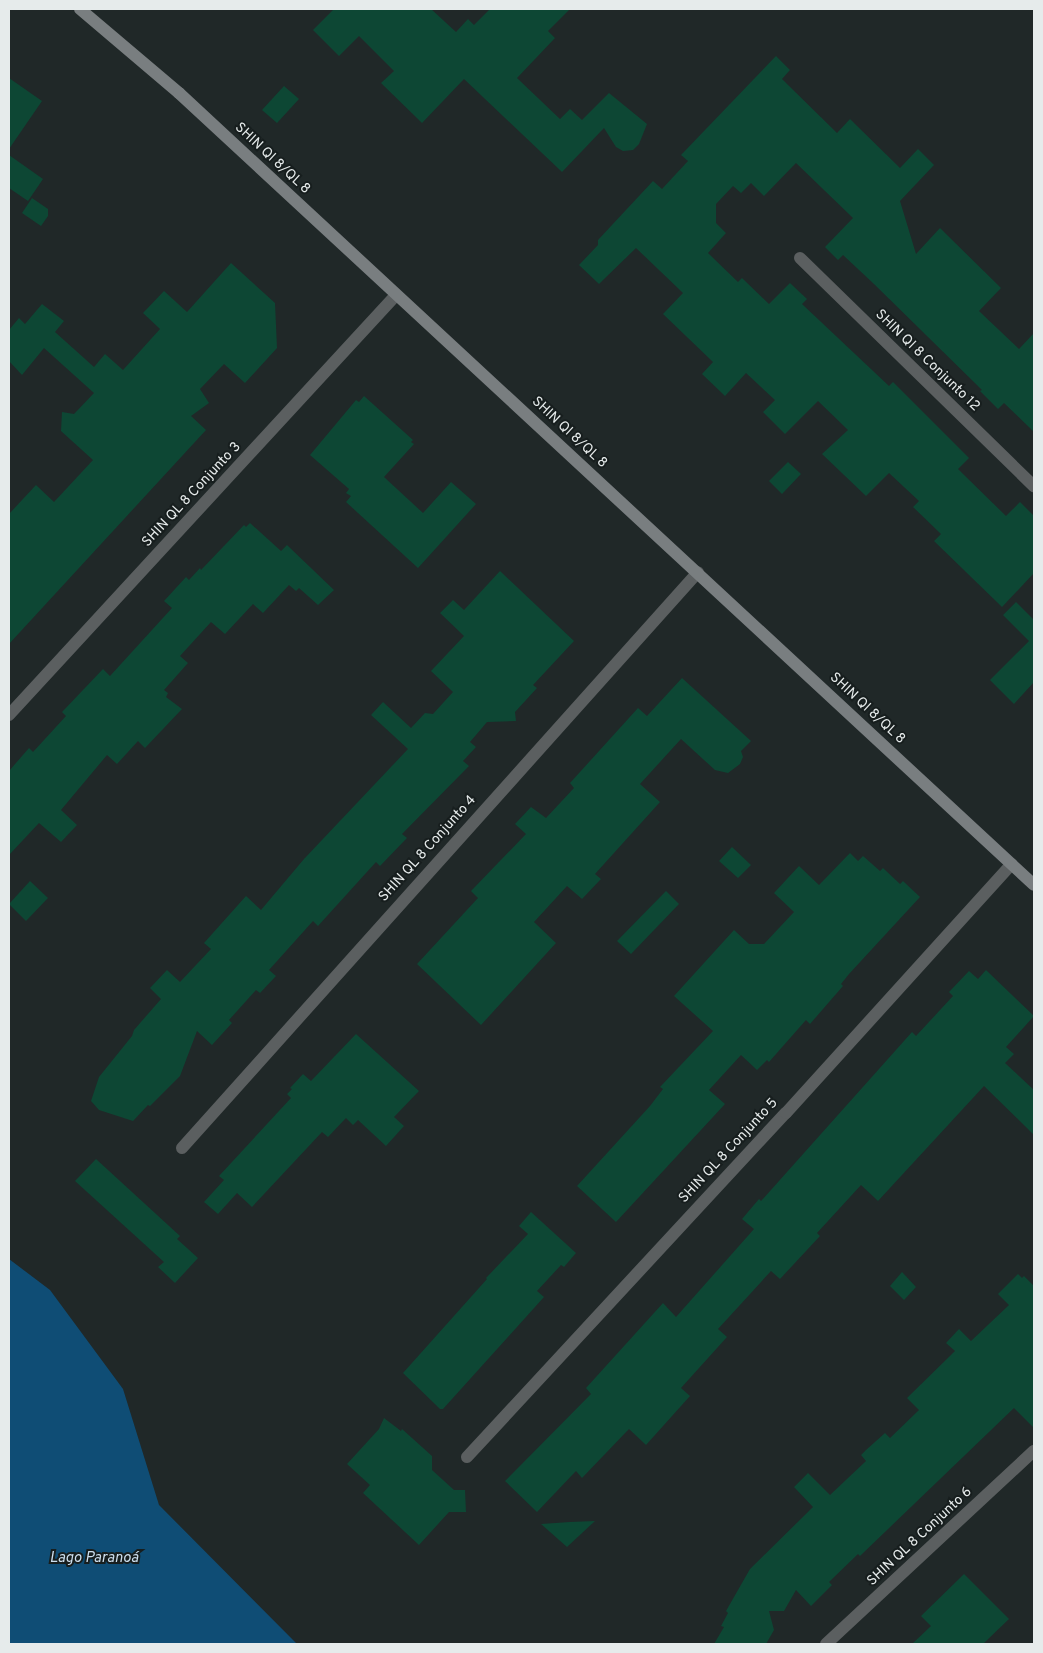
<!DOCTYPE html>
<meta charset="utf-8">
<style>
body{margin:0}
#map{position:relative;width:1043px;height:1653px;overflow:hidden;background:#202828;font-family:Overpass,sans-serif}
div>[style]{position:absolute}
.water>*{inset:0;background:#0f4d75}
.building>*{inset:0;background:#0d4734}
.street>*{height:12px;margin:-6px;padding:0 6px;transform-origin:6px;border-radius:6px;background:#5b5f60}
.secondary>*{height:12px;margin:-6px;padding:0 6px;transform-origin:6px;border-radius:6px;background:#797e80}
span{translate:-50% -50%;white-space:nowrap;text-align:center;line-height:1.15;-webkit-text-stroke:4px #171e1e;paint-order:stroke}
.street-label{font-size:14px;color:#e6ebeb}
.water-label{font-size:15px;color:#cddfee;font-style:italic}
.frame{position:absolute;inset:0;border:10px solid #e6ebeb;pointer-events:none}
</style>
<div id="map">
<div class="water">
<div style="clip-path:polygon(9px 1259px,50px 1290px,123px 1389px,159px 1505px,297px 1644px,9px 1644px)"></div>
</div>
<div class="building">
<div style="clip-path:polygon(334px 9px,431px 9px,456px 32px,468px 19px,474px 25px,490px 9px,570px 9px,548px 31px,555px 38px,517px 78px,560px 119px,570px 109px,582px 120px,609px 93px,647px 124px,639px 144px,633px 150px,623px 151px,616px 147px,604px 128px,562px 172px,464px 79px,422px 123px,381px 83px,394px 71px,359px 36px,339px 56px,313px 30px)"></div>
<div style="clip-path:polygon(776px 56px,790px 70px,782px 79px,837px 133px,850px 119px,900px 168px,918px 149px,934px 165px,900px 201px,916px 254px,940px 228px,1001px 288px,979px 311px,1019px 349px,1034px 333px,1034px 432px,1004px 403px,998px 409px,980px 391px,982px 390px,874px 284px,843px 255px,838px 260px,825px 247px,853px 218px,796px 163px,764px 196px,751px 183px,741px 193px,733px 186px,716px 204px,716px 223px,726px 233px,708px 253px,738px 282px,742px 278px,769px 304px,790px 283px,807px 299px,802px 304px,889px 386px,893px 382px,969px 458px,958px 469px,1006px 516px,1020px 502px,1034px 516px,1034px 573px,1002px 607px,934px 541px,941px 534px,913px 507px,919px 501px,889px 473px,866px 496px,822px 454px,848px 430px,818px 401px,785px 434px,763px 412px,775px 400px,746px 373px,725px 396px,702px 374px,713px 362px,663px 314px,683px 293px,636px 248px,599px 284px,579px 265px,598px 245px,598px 240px,653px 181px,662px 189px,688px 161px,681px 155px)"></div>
<div style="clip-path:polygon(9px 78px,42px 101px,9px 149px)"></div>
<div style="clip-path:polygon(284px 86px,299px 99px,277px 123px,262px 110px)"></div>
<div style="clip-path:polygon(9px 155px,43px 179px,28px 201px,9px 188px)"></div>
<div style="clip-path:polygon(32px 198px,48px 209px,48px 216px,41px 226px,22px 213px)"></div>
<div style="clip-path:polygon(231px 263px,275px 303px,277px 348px,245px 383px,224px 364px,200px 389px,209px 403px,191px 416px,206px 430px,9px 644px,9px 514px,36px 485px,54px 502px,93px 460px,61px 431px,62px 412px,74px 414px,94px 393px,44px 348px,22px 375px,9px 361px,9px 330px,19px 318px,25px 324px,42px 304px,64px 321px,55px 332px,94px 367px,105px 354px,123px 370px,160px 329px,143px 313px,164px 291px,187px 312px)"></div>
<div style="clip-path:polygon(364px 396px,413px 440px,411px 442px,414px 444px,384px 477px,423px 513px,451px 482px,476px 504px,418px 568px,346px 502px,351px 496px,346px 493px,349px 489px,310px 455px,356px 400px,359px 402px)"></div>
<div style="clip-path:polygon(788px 462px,801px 474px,782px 494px,769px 481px)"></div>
<div style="clip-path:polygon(250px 523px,281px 551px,287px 545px,334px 590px,318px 605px,299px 588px,296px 591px,289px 585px,263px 613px,253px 604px,225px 634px,211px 622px,180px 656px,188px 663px,164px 690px,168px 693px,166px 697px,182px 709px,145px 748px,138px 741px,117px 764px,107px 755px,61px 810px,77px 825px,61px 842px,39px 823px,9px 855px,9px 771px,29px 748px,33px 752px,66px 716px,62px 712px,103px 669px,110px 676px,172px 608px,164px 601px,186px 577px,189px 580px,200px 568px,201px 570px,244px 525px,246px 527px)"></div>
<div style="clip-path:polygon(500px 571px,574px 641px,533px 685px,537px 688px,515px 712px,516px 721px,487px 722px,470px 742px,476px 747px,463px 761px,469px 766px,402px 834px,407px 838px,380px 866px,376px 862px,318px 926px,313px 921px,269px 970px,276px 976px,260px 993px,256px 990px,229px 1020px,232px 1023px,212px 1045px,197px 1031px,180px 1076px,150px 1106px,148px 1105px,133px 1121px,99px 1110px,91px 1101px,99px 1077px,132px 1036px,134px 1030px,161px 999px,150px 988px,167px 970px,180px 982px,211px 949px,204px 943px,246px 896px,261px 910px,304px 859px,408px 749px,371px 715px,383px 702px,411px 728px,425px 713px,433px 714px,453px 692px,431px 671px,464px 636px,440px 613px,453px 600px,464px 610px)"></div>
<div style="clip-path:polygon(1016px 602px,1034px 620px,1034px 682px,1014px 704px,990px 680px,1029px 641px,1003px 615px)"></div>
<div style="clip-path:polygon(682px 678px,751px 741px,741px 751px,743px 757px,740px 764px,728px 773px,715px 770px,681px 739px,640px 784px,660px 802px,595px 874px,601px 879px,582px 899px,567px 886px,534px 922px,556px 943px,481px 1025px,417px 964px,478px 898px,471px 891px,526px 834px,515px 824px,531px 807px,546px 818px,574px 788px,570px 783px,638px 708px,647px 716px)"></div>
<div style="clip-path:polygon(732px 847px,751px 865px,738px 878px,719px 861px)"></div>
<div style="clip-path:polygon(850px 853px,858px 861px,863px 856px,880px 871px,883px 868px,900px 884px,903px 881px,920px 897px,849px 974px,841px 984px,843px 986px,810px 1024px,806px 1020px,769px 1062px,767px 1060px,757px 1070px,741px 1055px,709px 1090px,725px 1104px,616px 1222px,577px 1186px,650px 1106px,663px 1089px,660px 1087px,713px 1031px,674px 996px,734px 930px,749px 944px,764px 944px,794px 912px,774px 893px,799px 866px,819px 885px)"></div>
<div style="clip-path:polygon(30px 881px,48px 898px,26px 921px,9px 904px)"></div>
<div style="clip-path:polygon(666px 891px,679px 904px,631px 954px,617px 941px)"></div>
<div style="clip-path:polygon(986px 970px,1034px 1016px,1006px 1047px,1014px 1054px,1005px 1063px,1034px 1090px,1034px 1135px,984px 1086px,878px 1201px,861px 1185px,817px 1233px,820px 1236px,780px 1279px,771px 1271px,718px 1329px,727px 1337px,681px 1388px,690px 1396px,646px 1445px,629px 1429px,582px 1478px,576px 1471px,537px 1512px,505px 1481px,591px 1394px,586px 1388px,663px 1303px,676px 1317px,754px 1229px,742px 1219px,759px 1199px,761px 1201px,912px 1032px,916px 1036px,953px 996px,949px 992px,969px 971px,978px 979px)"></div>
<div style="clip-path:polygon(356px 1034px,419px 1091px,394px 1117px,404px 1126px,386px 1146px,358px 1120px,353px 1125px,346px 1118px,328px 1137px,322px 1132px,252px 1207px,237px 1193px,218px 1214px,204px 1202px,224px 1180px,219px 1176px,291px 1098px,287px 1094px,292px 1089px,290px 1088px,303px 1074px,311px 1081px)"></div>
<div style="clip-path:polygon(96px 1159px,180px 1236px,177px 1239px,198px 1258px,175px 1283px,158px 1267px,164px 1262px,75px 1181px)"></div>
<div style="clip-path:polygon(531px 1212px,576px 1253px,564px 1267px,561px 1265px,537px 1291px,544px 1297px,443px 1409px,440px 1409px,403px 1373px,487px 1279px,486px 1278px,528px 1234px,519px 1226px)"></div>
<div style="clip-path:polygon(902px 1272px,916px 1287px,904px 1300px,890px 1286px)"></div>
<div style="clip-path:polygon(1018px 1274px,1022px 1278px,1024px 1276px,1034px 1286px,1034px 1428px,1014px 1408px,860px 1556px,858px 1554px,829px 1582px,832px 1585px,811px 1606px,796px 1590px,784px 1611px,769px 1611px,774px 1630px,766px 1644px,714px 1644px,724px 1627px,721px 1626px,728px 1613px,726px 1611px,750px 1569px,813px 1507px,794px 1487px,808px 1473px,830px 1495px,866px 1461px,861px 1455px,866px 1450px,885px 1433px,890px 1438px,919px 1410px,907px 1398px,955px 1351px,946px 1343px,959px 1329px,971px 1341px,1009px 1305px,998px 1294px)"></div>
<div style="clip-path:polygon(384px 1418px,401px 1431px,402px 1429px,432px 1456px,432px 1470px,454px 1490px,465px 1490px,466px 1512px,449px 1512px,419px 1545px,363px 1493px,370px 1485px,347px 1464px,379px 1429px)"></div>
<div style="clip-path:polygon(595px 1521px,567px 1547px,541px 1524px,570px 1522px)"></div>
<div style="clip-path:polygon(964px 1574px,1009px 1619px,983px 1644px,912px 1644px,931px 1626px,921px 1616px)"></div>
</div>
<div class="street">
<div style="left:800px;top:258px;width:327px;rotate:44.3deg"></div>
<div style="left:9px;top:715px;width:571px;rotate:-47.34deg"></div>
<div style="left:182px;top:1148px;width:773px;rotate:-48.14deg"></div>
<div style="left:467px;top:1457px;width:469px;rotate:-47.2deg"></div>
<div style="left:786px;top:1113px;width:336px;rotate:-47.8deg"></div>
<div style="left:826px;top:1644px;width:284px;rotate:-42.9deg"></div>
</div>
<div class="secondary">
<div style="left:80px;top:9px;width:130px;rotate:40.3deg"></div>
<div style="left:179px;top:93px;width:1165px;rotate:42.81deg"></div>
</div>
<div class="street-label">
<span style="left:272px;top:159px;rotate:43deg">SHIN QI 8/QL 8</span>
<span style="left:927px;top:361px;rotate:44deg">SHIN QI 8 Conjunto 12</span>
<span style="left:569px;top:433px;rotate:43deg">SHIN QI 8/QL 8</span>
<span style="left:192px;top:495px;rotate:-47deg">SHIN QL 8 Conjunto 3</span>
<span style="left:867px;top:709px;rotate:43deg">SHIN QI 8/QL 8</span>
<span style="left:428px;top:849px;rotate:-48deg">SHIN QL 8 Conjunto 4</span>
<span style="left:729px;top:1151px;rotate:-47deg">SHIN QL 8 Conjunto 5</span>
<span style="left:920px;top:1537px;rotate:-43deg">SHIN QL 8 Conjunto 6</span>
</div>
<div class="water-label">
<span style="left:94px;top:1559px">Lago Paranoá</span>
</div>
<div class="frame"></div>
</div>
